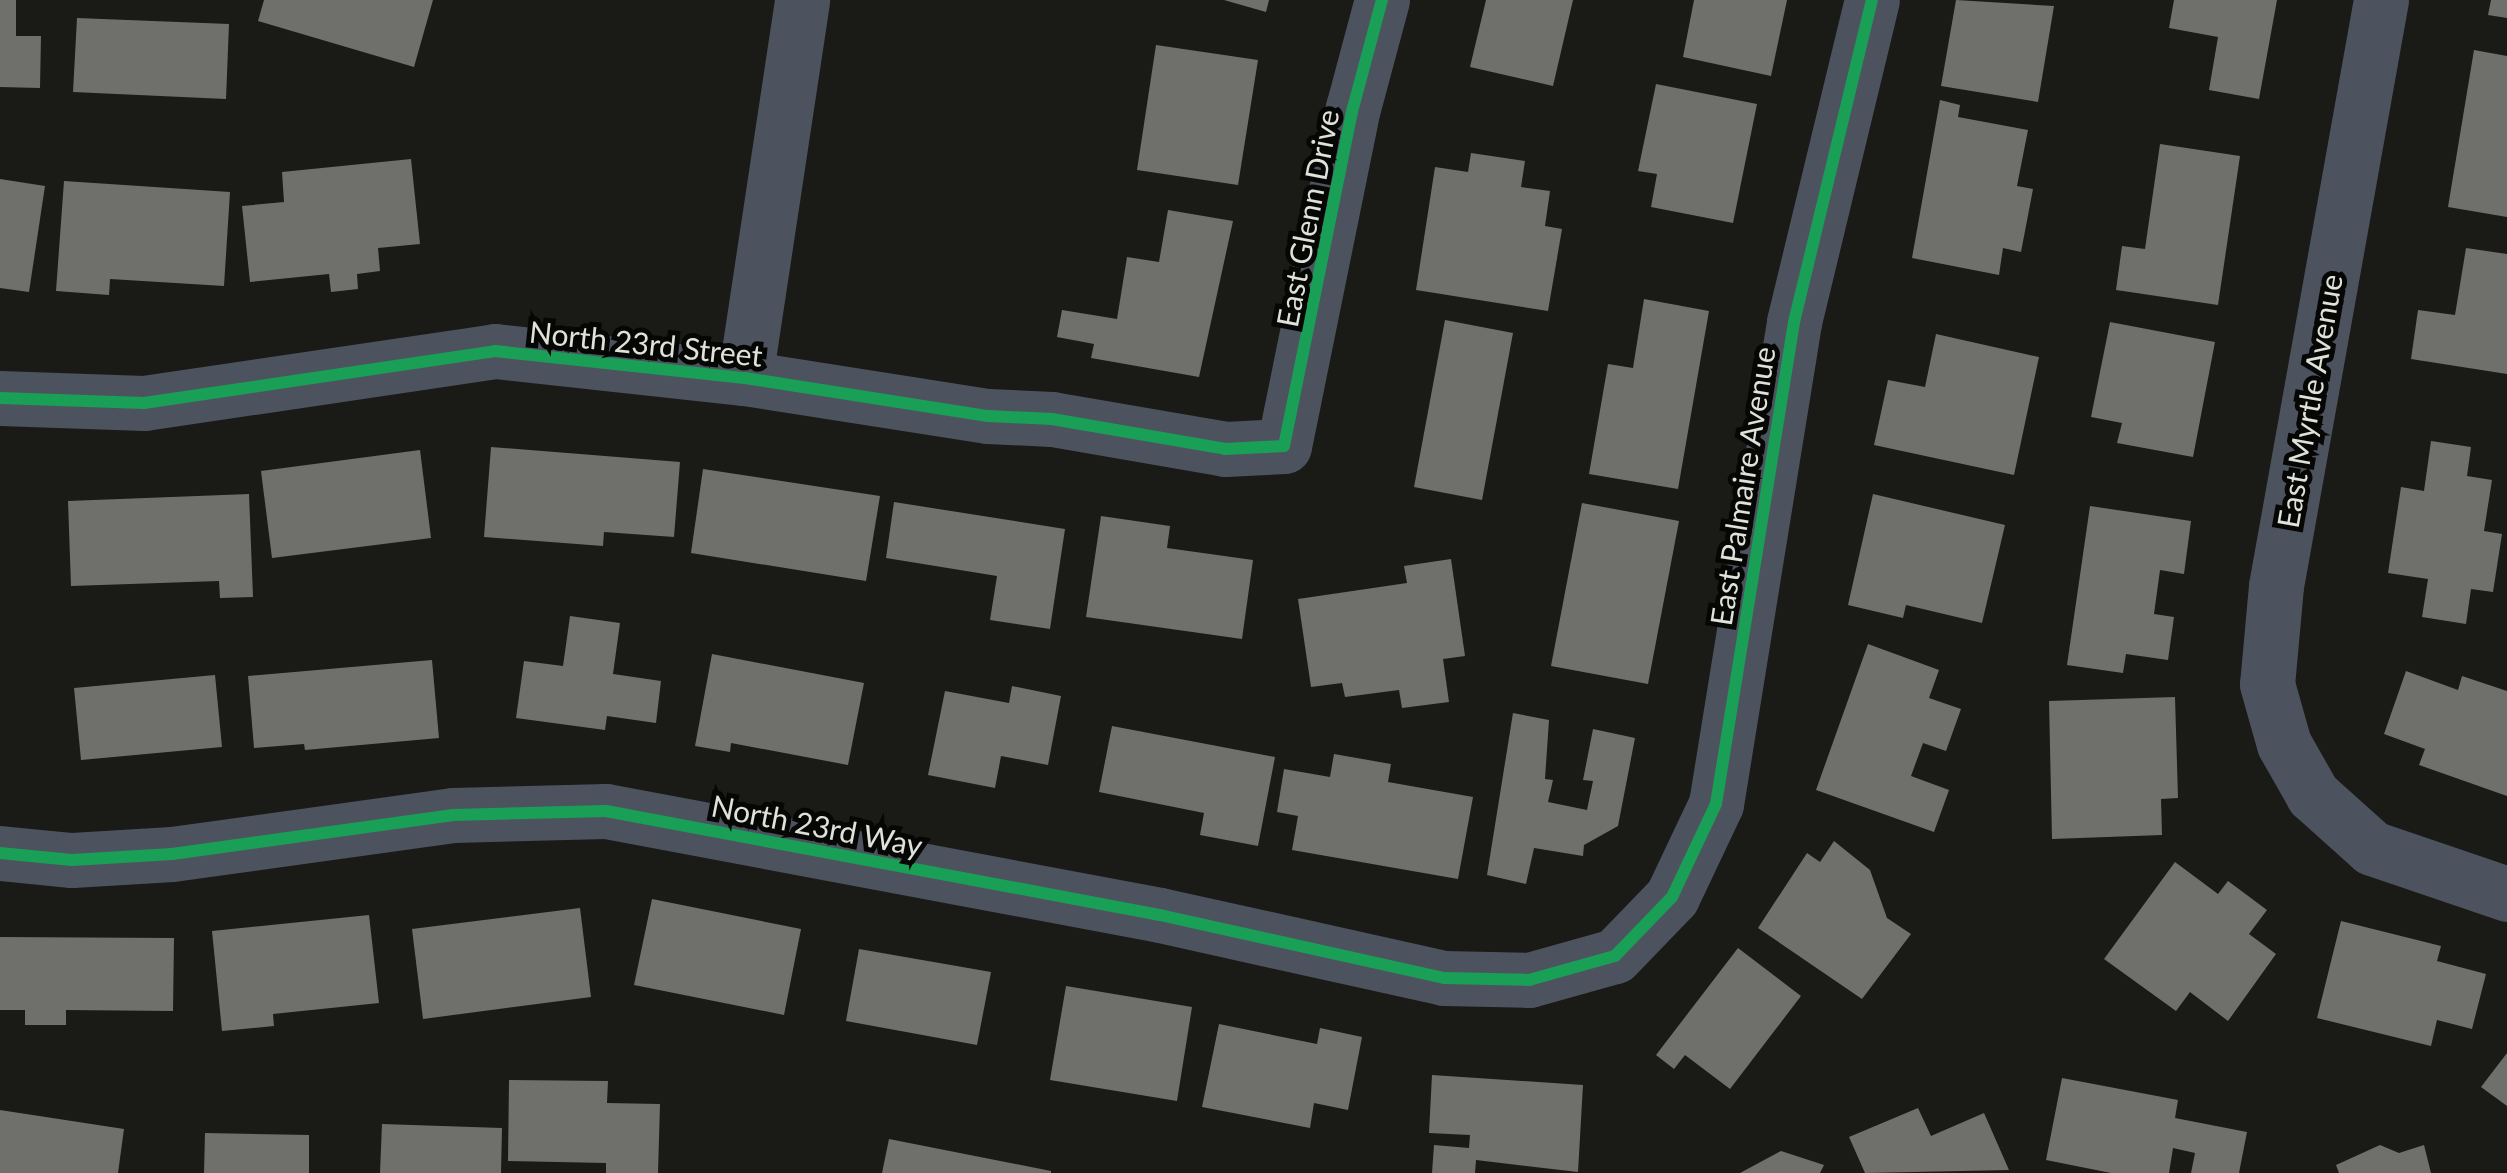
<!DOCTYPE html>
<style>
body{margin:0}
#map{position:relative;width:2507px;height:1173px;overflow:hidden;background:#1a1b16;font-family:Lato,sans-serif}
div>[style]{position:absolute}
.building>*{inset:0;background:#6f706c}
.minor>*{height:55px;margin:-27.5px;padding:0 27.5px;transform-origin:27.5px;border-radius:27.5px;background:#4c535f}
.cycleway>*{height:12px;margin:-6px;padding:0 6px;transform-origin:6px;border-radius:6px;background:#1a9f57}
span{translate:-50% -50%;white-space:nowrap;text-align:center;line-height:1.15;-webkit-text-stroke:10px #060704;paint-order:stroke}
.street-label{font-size:30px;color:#dfe1db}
</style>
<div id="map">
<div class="building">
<div style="clip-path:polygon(0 0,16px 0,16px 36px,41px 36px,40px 88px,0 87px)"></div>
<div style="clip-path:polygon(264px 0,433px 0,414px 67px,258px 21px)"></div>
<div style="clip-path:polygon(1224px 0,1269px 0,1266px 12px)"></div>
<div style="clip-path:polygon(1486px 0,1573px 0,1553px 86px,1470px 67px)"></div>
<div style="clip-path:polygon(1694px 0,1787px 0,1771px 76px,1683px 57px)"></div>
<div style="clip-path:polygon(1956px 0,2054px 6px,2038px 102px,1941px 86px)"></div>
<div style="clip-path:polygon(2174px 0,2277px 0,2259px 99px,2209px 90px,2218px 37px,2169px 28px)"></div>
<div style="clip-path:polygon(2491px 0,2507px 0,2507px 18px,2488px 15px)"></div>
<div style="clip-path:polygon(77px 18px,229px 24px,226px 99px,73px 92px)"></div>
<div style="clip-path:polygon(1156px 45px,1258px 60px,1238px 185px,1137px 170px)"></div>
<div style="clip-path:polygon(2474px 50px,2507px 56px,2507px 217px,2448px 207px)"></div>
<div style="clip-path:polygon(1656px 84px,1757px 104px,1733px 223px,1651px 207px,1657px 174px,1638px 171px)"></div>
<div style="clip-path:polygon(1940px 100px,1960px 105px,1958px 117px,2028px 130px,2017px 186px,2033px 189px,2021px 252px,2003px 248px,1999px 275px,1912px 258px)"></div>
<div style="clip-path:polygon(2160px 144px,2240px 156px,2218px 305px,2116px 290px,2122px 246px,2145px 249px)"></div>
<div style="clip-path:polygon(1471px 153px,1525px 161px,1521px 187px,1550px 191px,1545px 226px,1562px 229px,1548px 311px,1416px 290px,1435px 167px,1468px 172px)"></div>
<div style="clip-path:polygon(411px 159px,420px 244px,378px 248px,380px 271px,357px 274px,358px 289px,331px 292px,329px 274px,250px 282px,242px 206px,284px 202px,282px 172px)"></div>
<div style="clip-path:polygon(0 179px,45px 186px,29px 292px,0 288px)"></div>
<div style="clip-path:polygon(64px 181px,230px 192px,224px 286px,110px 279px,109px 295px,56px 291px)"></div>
<div style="clip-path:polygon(1168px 210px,1233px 221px,1199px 377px,1091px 358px,1094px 344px,1057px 337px,1062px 310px,1117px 319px,1127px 257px,1159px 262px)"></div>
<div style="clip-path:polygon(2466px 248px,2507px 254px,2507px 374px,2411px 359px,2418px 310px,2455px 315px)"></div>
<div style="clip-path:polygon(1644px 299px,1709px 311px,1678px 489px,1589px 474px,1608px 364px,1633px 368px)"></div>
<div style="clip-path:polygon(1445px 320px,1513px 333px,1482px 500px,1414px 487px)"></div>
<div style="clip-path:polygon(2110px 322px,2215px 342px,2193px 457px,2117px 443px,2122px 423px,2091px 417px)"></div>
<div style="clip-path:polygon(1936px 334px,2039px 357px,2014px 475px,1874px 445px,1888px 380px,1925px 387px)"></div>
<div style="clip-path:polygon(2431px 441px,2471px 447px,2467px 476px,2492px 480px,2484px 531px,2502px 534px,2493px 592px,2471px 589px,2466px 624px,2422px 617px,2428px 579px,2388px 573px,2401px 487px,2424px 491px)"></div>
<div style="clip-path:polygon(491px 447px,680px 462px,674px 537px,604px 532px,603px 546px,484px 537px)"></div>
<div style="clip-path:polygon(420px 450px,431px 538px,272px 558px,261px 471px)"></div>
<div style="clip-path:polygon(703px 469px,880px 496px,866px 581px,691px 553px)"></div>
<div style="clip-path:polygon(249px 494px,253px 597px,220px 598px,219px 581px,71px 586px,68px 501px)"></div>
<div style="clip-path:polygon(1873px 494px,2005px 525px,1982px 623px,1906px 605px,1903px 618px,1848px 605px)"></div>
<div style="clip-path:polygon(894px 502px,1065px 529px,1050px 629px,990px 620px,997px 576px,886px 558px)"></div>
<div style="clip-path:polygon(1582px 503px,1679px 521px,1648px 684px,1551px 666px)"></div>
<div style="clip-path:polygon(2090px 506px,2191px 521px,2184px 574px,2160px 570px,2154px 614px,2174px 617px,2168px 660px,2126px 654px,2123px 673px,2067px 665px)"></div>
<div style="clip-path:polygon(1101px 516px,1170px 526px,1167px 548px,1253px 560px,1242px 639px,1086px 617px)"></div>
<div style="clip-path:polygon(1451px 559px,1465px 656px,1443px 659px,1449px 702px,1402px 708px,1399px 690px,1345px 697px,1342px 683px,1311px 687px,1298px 599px,1407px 583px,1404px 566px)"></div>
<div style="clip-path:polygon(570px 616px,620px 623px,613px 674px,661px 681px,656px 723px,607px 716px,605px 730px,516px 718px,524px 661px,563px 666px)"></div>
<div style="clip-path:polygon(1868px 644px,1939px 670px,1929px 698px,1961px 709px,1946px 751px,1923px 743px,1911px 776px,1949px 790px,1934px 832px,1816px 790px)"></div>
<div style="clip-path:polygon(712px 654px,864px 683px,848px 765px,731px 743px,730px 752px,695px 746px)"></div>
<div style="clip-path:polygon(432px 660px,439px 738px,305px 750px,304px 744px,254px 748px,248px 676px)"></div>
<div style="clip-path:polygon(2406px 671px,2458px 690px,2462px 676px,2507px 691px,2507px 796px,2419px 765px,2425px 749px,2384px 734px)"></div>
<div style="clip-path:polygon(215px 675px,222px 747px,81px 760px,74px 688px)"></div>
<div style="clip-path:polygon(1012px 686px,1061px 696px,1048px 765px,1001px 756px,995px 788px,928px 775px,945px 691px,1009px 703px)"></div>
<div style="clip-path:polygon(2175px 697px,2178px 798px,2161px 799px,2162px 835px,2052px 839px,2049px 701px)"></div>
<div style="clip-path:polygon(1513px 713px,1549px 720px,1545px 779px,1553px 780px,1548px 802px,1587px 810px,1593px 781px,1583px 780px,1593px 729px,1635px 738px,1618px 826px,1584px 845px,1583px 856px,1534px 848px,1526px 884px,1487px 875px)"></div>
<div style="clip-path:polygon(1112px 726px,1275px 757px,1258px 846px,1200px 835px,1204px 813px,1099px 792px)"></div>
<div style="clip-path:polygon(1334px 754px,1391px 764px,1388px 782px,1473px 797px,1458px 879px,1292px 850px,1298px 816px,1277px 812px,1284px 769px,1330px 777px)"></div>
<div style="clip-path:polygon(1834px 841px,1870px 870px,1887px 918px,1911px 934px,1862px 999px,1758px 928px,1807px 853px,1820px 862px)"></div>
<div style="clip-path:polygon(2175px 862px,2218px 894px,2228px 881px,2267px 910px,2249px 934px,2276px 954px,2228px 1021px,2190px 992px,2176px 1011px,2104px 959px)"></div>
<div style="clip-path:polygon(652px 899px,801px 929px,784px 1015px,634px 985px)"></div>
<div style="clip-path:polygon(580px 908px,591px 997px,423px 1019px,412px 929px)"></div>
<div style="clip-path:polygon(369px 915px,379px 1003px,273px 1014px,274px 1026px,222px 1031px,212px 931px)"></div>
<div style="clip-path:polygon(2341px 921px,2441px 946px,2437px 961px,2486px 974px,2472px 1029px,2437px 1020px,2431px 1046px,2317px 1018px)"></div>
<div style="clip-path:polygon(0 937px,174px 938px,173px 1011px,66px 1010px,66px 1025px,25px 1025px,25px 1010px,0 1010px)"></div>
<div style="clip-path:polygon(1738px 948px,1801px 996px,1730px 1089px,1685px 1055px,1674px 1069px,1656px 1055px)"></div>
<div style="clip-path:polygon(859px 949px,991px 972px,977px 1045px,846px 1021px)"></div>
<div style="clip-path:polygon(1066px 986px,1192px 1007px,1177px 1101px,1050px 1080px)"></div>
<div style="clip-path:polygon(1219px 1024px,1317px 1044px,1320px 1028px,1362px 1037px,1348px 1110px,1314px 1103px,1310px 1128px,1202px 1107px)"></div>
<div style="clip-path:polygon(2507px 1053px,2507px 1106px,2481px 1087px)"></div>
<div style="clip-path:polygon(1432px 1075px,1583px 1085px,1578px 1172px,1476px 1160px,1475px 1173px,1432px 1173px,1434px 1145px,1469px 1148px,1470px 1135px,1429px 1133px)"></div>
<div style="clip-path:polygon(2062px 1078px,2178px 1100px,2175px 1118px,2247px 1132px,2239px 1173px,2191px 1173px,2195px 1153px,2173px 1148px,2169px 1173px,2111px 1173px,2046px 1160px)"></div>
<div style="clip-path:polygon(509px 1080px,608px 1081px,607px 1103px,660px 1104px,658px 1173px,606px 1173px,606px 1163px,508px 1161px)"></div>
<div style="clip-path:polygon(1918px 1108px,1931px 1136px,1984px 1113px,2009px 1170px,1865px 1173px,1849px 1137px)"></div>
<div style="clip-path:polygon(0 1110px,124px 1129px,118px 1173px,0 1173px)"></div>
<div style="clip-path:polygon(382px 1124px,502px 1128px,501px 1173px,380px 1173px)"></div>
<div style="clip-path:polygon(205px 1133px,309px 1135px,309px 1173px,204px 1173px)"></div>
<div style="clip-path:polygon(889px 1139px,1051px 1171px,1051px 1173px,882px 1173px)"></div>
<div style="clip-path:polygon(2380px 1145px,2399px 1153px,2424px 1145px,2431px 1173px,2339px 1173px,2336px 1165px)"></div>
<div style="clip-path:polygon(1781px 1151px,1824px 1165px,1820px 1173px,1740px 1173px)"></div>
</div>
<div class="minor">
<div style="left:2381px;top:0;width:595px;rotate:100.16deg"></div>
<div style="left:2276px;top:586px;width:98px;rotate:95.2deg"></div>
<div style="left:2267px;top:684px;width:62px;rotate:74.2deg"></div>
<div style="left:2284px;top:744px;width:59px;rotate:60.4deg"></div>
<div style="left:2313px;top:795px;width:79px;rotate:41.9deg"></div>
<div style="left:2372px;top:848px;width:143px;rotate:18.8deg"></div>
<div style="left:745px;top:378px;width:382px;rotate:-81.4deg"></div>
<div style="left:0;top:398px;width:144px;rotate:2deg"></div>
<div style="left:144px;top:403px;width:355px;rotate:-8.4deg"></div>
<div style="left:495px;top:351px;width:251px;rotate:6.2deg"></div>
<div style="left:745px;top:378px;width:246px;rotate:8.9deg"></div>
<div style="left:988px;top:416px;width:64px;rotate:2.7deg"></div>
<div style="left:1052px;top:419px;width:176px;rotate:9.8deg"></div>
<div style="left:1225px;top:449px;width:59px;rotate:-2.9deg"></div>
<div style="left:1284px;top:446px;width:345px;rotate:-78.5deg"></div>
<div style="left:1353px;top:108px;width:112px;rotate:-75deg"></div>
<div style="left:0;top:853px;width:72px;rotate:5.6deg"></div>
<div style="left:72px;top:860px;width:100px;rotate:-3.4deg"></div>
<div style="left:172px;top:854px;width:284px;rotate:-7.9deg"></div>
<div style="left:453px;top:815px;width:153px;rotate:-1.5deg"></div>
<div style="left:606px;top:811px;width:564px;rotate:10.63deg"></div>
<div style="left:1160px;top:915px;width:291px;rotate:12.5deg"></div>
<div style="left:1444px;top:978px;width:85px;rotate:1.3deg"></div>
<div style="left:1529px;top:980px;width:89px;rotate:-15.6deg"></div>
<div style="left:1615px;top:956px;width:82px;rotate:-46deg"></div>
<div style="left:1672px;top:897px;width:103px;rotate:-64.7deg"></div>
<div style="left:1716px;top:804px;width:488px;rotate:-80.8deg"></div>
<div style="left:1794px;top:322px;width:331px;rotate:-76.4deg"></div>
</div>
<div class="cycleway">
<div style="left:0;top:398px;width:144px;rotate:2deg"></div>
<div style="left:144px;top:403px;width:355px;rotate:-8.4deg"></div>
<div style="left:495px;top:351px;width:251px;rotate:6.2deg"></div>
<div style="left:745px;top:378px;width:246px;rotate:8.9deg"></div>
<div style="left:988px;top:416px;width:64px;rotate:2.7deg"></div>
<div style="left:1052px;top:419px;width:176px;rotate:9.8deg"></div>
<div style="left:1225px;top:449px;width:59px;rotate:-2.9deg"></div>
<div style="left:1284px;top:446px;width:345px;rotate:-78.5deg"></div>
<div style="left:1353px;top:108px;width:112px;rotate:-75deg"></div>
<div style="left:0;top:853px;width:72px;rotate:5.6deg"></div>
<div style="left:72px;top:860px;width:100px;rotate:-3.4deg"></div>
<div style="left:172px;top:854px;width:284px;rotate:-7.9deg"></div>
<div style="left:453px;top:815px;width:153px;rotate:-1.5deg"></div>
<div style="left:606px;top:811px;width:564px;rotate:10.63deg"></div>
<div style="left:1160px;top:915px;width:291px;rotate:12.5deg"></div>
<div style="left:1444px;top:978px;width:85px;rotate:1.3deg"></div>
<div style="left:1529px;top:980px;width:89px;rotate:-15.6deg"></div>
<div style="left:1615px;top:956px;width:82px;rotate:-46deg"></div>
<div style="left:1672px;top:897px;width:103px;rotate:-64.7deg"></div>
<div style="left:1716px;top:804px;width:488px;rotate:-80.8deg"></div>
<div style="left:1794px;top:322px;width:331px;rotate:-76.4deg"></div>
</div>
<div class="street-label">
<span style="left:1307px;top:218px;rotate:-79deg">East Glenn Drive</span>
<span style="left:646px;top:343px;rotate:6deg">North 23rd Street</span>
<span style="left:2309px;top:401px;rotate:-80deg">East Myrtle Avenue</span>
<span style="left:1742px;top:486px;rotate:-81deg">East Palmaire Avenue</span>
<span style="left:817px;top:825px;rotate:11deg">North 23rd Way</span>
</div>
</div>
